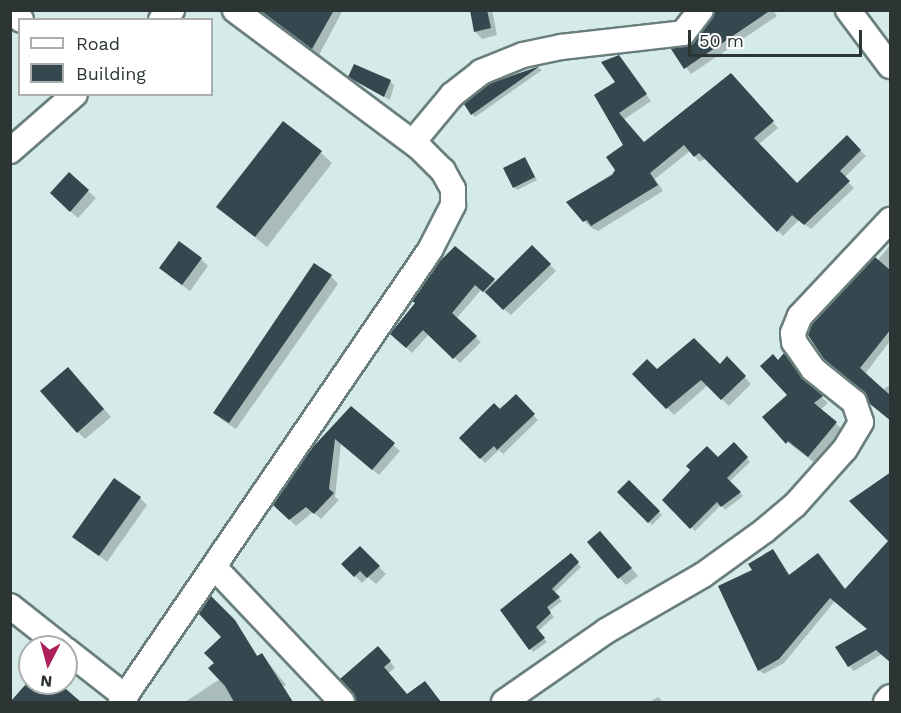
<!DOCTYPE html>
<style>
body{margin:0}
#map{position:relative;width:901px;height:713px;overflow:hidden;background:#d4ebe9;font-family:"Work Sans",sans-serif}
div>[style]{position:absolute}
.shadow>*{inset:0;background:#0003}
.building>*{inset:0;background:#36484f}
.roads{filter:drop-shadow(2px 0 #6a7f7d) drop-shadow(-2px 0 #6a7f7d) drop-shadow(0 2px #6a7f7d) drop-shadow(0 -2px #6a7f7d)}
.minor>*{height:24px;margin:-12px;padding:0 12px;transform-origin:12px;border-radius:12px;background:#fff}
span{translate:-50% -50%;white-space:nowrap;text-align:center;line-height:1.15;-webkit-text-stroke:6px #fff;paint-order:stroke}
.frame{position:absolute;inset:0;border:12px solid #2c3534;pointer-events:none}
.legend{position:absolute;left:18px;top:18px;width:195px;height:78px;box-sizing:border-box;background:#fff;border:2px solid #abaeae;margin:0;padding:8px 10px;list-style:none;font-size:18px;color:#2c3534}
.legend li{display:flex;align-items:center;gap:12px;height:30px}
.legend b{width:30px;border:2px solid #abaeae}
.north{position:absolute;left:18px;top:635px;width:60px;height:60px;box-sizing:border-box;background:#fff;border:2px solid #abaeae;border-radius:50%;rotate:186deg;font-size:16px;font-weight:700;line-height:24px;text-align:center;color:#2c3534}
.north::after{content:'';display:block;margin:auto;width:21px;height:27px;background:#ad205c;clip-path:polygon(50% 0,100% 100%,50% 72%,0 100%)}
.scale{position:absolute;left:688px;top:30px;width:174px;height:27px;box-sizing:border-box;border:3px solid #2c3534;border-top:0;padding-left:8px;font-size:18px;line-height:21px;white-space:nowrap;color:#2c3534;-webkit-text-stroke:4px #fff;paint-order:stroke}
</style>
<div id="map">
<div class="shadow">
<div style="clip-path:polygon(259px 10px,343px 10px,319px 55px)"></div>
<div style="clip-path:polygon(471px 10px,492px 10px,497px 35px,482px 39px,475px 31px)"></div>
<div style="clip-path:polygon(740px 10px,773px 10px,777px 16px,691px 74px,673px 50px,691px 47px)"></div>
<div style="clip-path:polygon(619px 56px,651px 101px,623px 120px,645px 144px,737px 81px,778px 128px,759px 144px,798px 185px,847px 137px,866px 156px,844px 178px,854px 188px,811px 229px,799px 220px,783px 236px,706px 158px,700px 162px,690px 151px,655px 179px,663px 191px,598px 231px,590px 227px,568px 202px,618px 170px,625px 145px,596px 95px,617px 83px,603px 63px)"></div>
<div style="clip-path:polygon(539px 68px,542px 70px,475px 117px,472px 114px,466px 104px,489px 86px)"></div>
<div style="clip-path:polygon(354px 80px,390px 81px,394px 85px,390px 100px)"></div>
<div style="clip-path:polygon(321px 153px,332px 163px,267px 247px,218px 207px)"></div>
<div style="clip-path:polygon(525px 159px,537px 180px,517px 190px,514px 187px)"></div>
<div style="clip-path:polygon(88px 191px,96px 198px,78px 218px,59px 201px)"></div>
<div style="clip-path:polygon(890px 245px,890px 341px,865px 374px,882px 390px,890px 385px,890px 420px,865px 392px,831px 364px,877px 261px)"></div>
<div style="clip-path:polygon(532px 247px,556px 271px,511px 315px,481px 290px,456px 319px,481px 342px,460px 363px,429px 334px,412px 353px,392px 334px,417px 303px,414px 301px,494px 280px,496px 282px)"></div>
<div style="clip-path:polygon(201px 259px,208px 266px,190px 291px,168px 275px)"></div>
<div style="clip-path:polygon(331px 276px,338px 284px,236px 429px,222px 420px,215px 412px)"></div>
<div style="clip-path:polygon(784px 355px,806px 383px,828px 403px,820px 410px,843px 430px,815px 463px,787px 442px,789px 395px,779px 362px)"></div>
<div style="clip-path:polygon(727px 358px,751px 384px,729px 406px,708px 385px,674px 415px,634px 374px,720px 366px)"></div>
<div style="clip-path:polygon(75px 376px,111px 417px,85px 439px,78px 432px)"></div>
<div style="clip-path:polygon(515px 396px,538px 420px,503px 454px,499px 450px,485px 463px,461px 438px)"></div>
<div style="clip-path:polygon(351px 408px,400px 451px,379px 475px,341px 443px,335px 497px,339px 500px,321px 519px,313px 512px,296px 526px,275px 505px)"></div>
<div style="clip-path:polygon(734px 444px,750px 462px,729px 482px,743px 496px,725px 510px,721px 505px,695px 531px,664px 500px)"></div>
<div style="clip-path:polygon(629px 482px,662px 515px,652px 525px,619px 492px)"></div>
<div style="clip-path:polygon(140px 498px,147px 505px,107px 562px,74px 536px)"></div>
<div style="clip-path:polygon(607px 540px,638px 576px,626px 585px,589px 542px)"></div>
<div style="clip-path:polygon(890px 542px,890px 608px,886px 613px,890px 617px,890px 662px,882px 654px,854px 671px,849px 666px,838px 647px,869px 630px,835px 601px,784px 663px,764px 674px,759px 670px,720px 587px,754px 570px,751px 564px,772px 551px,790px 576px,818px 555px,845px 590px)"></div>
<div style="clip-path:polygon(360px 548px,386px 574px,376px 584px,368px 577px,362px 583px,343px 564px)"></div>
<div style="clip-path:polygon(571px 555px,581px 567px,554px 593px,562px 601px,549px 611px,554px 617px,538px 631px,547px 642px,533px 652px,502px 610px)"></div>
<div style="clip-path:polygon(211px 598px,239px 627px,258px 657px,262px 655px,286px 685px,255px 702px,185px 702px,220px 679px,216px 663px,223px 637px)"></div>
<div style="clip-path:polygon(384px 654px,395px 668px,388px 673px,408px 695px,425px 683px,441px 702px,357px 702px,354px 692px)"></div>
<div style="clip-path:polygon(30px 682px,56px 683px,78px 702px,15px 702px)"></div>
<div style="clip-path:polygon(658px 697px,663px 702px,650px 702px)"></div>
</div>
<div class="building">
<div style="clip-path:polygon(260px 10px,334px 10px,312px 49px)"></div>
<div style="clip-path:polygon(470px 10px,487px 10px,491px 28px,474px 32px)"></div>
<div style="clip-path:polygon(715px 10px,771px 10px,684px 69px,671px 49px,694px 42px)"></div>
<div style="clip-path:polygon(619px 55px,647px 94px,619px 113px,644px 142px,731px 73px,774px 121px,754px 138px,797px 183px,847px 135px,861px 150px,840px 171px,850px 181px,804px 225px,792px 215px,777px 232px,699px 153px,694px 157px,684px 145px,650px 173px,658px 185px,591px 226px,587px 220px,583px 222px,566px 202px,612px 175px,615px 170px,606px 157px,623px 145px,594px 95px,615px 82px,601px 62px)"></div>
<div style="clip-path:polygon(354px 64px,391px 80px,384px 97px,348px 77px)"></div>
<div style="clip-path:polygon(540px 66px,471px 115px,464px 104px,488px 84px)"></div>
<div style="clip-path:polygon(283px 121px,322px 151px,255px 237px,216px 207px)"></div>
<div style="clip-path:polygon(525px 157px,535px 177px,513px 188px,503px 168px)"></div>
<div style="clip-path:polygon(69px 172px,89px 190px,70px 212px,50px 193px)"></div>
<div style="clip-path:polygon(179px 241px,202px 258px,182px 285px,159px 268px)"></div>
<div style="clip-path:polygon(532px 245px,551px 264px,503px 310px,485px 292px)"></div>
<div style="clip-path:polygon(455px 246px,495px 279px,483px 292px,475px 285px,452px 313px,477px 336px,453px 359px,423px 330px,406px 348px,390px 334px,415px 303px,412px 301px,440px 261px)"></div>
<div style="clip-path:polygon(875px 257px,891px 271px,891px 329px,860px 368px,891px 396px,891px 421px,870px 404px,863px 391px,824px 359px,808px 335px,812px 324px)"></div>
<div style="clip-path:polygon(314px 263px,332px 275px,229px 423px,213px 413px)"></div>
<div style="clip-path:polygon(694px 338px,720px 364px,727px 356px,746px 376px,721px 400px,701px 380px,666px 409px,632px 374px,647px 359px,657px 369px)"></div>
<div style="clip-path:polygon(784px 353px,802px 377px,823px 396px,814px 403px,837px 422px,808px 457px,788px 441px,786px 444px,762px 417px,787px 395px,760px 366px,773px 354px,778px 360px)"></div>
<div style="clip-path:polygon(68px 367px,104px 409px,77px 433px,40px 391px)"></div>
<div style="clip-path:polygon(516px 394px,535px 414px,497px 450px,494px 446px,480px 459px,459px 438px,494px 403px,500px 409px)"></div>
<div style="clip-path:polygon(351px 406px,395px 443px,372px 470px,335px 439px,329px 489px,334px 493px,314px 514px,306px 507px,289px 520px,273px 505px,312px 448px)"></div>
<div style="clip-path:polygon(734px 442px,748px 457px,727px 478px,741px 492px,721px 507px,717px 502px,690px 529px,662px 500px,690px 470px,686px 466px,707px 446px,718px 457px)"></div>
<div style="clip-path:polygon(891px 472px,891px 663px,876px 650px,848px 667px,835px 647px,867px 629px,830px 598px,779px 659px,758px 671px,718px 586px,752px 570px,748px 564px,773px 549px,789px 575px,818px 553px,845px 589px,888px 541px,849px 501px)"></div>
<div style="clip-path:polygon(114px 478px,141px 497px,99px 556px,72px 537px)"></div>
<div style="clip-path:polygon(629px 480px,660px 511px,648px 523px,617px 492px)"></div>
<div style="clip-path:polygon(600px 531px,632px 568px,618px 579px,587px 542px)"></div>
<div style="clip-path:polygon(360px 546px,380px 566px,367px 578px,360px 571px,354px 577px,341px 564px)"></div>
<div style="clip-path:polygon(571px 553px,579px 562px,552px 589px,560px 597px,547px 607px,551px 613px,536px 627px,545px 638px,529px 650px,500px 610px)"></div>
<div style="clip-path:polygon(211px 596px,235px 620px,257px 656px,262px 653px,293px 702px,234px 702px,225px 686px,208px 668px,214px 663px,204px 653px,221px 637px,199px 614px)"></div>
<div style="clip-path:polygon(378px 646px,391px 661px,384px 667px,407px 694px,425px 681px,441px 702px,356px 702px,340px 679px)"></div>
<div style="clip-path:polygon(27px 683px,59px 683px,81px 702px,10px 702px)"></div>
</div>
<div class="roads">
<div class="minor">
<div style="left:16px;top:10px;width:11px;rotate:63deg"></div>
<div style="left:848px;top:10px;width:70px;rotate:53.1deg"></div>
<div style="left:161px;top:20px;width:15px;rotate:-42deg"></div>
<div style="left:413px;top:142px;width:61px;rotate:-50.3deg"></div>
<div style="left:452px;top:95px;width:37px;rotate:-38deg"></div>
<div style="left:481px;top:72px;width:45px;rotate:-22deg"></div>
<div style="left:523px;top:55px;width:39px;rotate:-12deg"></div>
<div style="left:561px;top:47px;width:123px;rotate:-6.5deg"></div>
<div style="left:683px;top:33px;width:29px;rotate:-52deg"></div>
<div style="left:10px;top:151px;width:86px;rotate:-41.2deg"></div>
<div style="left:214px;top:567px;width:186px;rotate:46.5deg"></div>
<div style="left:10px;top:606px;width:66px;rotate:38.3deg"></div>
<div style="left:66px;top:650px;width:76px;rotate:38.1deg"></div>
<div style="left:121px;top:702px;width:548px;rotate:-55.64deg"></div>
<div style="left:430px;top:250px;width:51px;rotate:-62.9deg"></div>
<div style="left:453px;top:205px;width:16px;rotate:-90deg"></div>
<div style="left:453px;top:189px;width:21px;rotate:-119deg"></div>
<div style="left:443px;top:171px;width:33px;rotate:-135deg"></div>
<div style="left:420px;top:148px;width:231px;rotate:-143.3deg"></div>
<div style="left:504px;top:702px;width:124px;rotate:-34.8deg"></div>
<div style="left:606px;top:631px;width:112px;rotate:-30deg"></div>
<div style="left:703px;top:575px;width:75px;rotate:-35.8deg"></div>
<div style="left:764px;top:531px;width:40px;rotate:-40deg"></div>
<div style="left:795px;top:505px;width:75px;rotate:-48.2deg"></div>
<div style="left:845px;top:449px;width:31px;rotate:-59deg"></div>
<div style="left:861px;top:422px;width:21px;rotate:-109deg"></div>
<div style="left:854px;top:402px;width:53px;rotate:-141.2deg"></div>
<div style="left:813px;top:369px;width:33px;rotate:-125deg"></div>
<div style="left:794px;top:342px;width:9px;rotate:-96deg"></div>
<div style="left:793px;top:333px;width:18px;rotate:-68deg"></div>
<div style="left:800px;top:316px;width:132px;rotate:-46.8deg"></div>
<div style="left:886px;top:702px;width:6px;rotate:-51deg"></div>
</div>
</div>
<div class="frame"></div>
<ul class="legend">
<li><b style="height:8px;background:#fff"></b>Road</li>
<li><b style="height:16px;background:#36484f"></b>Building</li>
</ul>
<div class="north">N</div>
<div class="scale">50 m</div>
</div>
